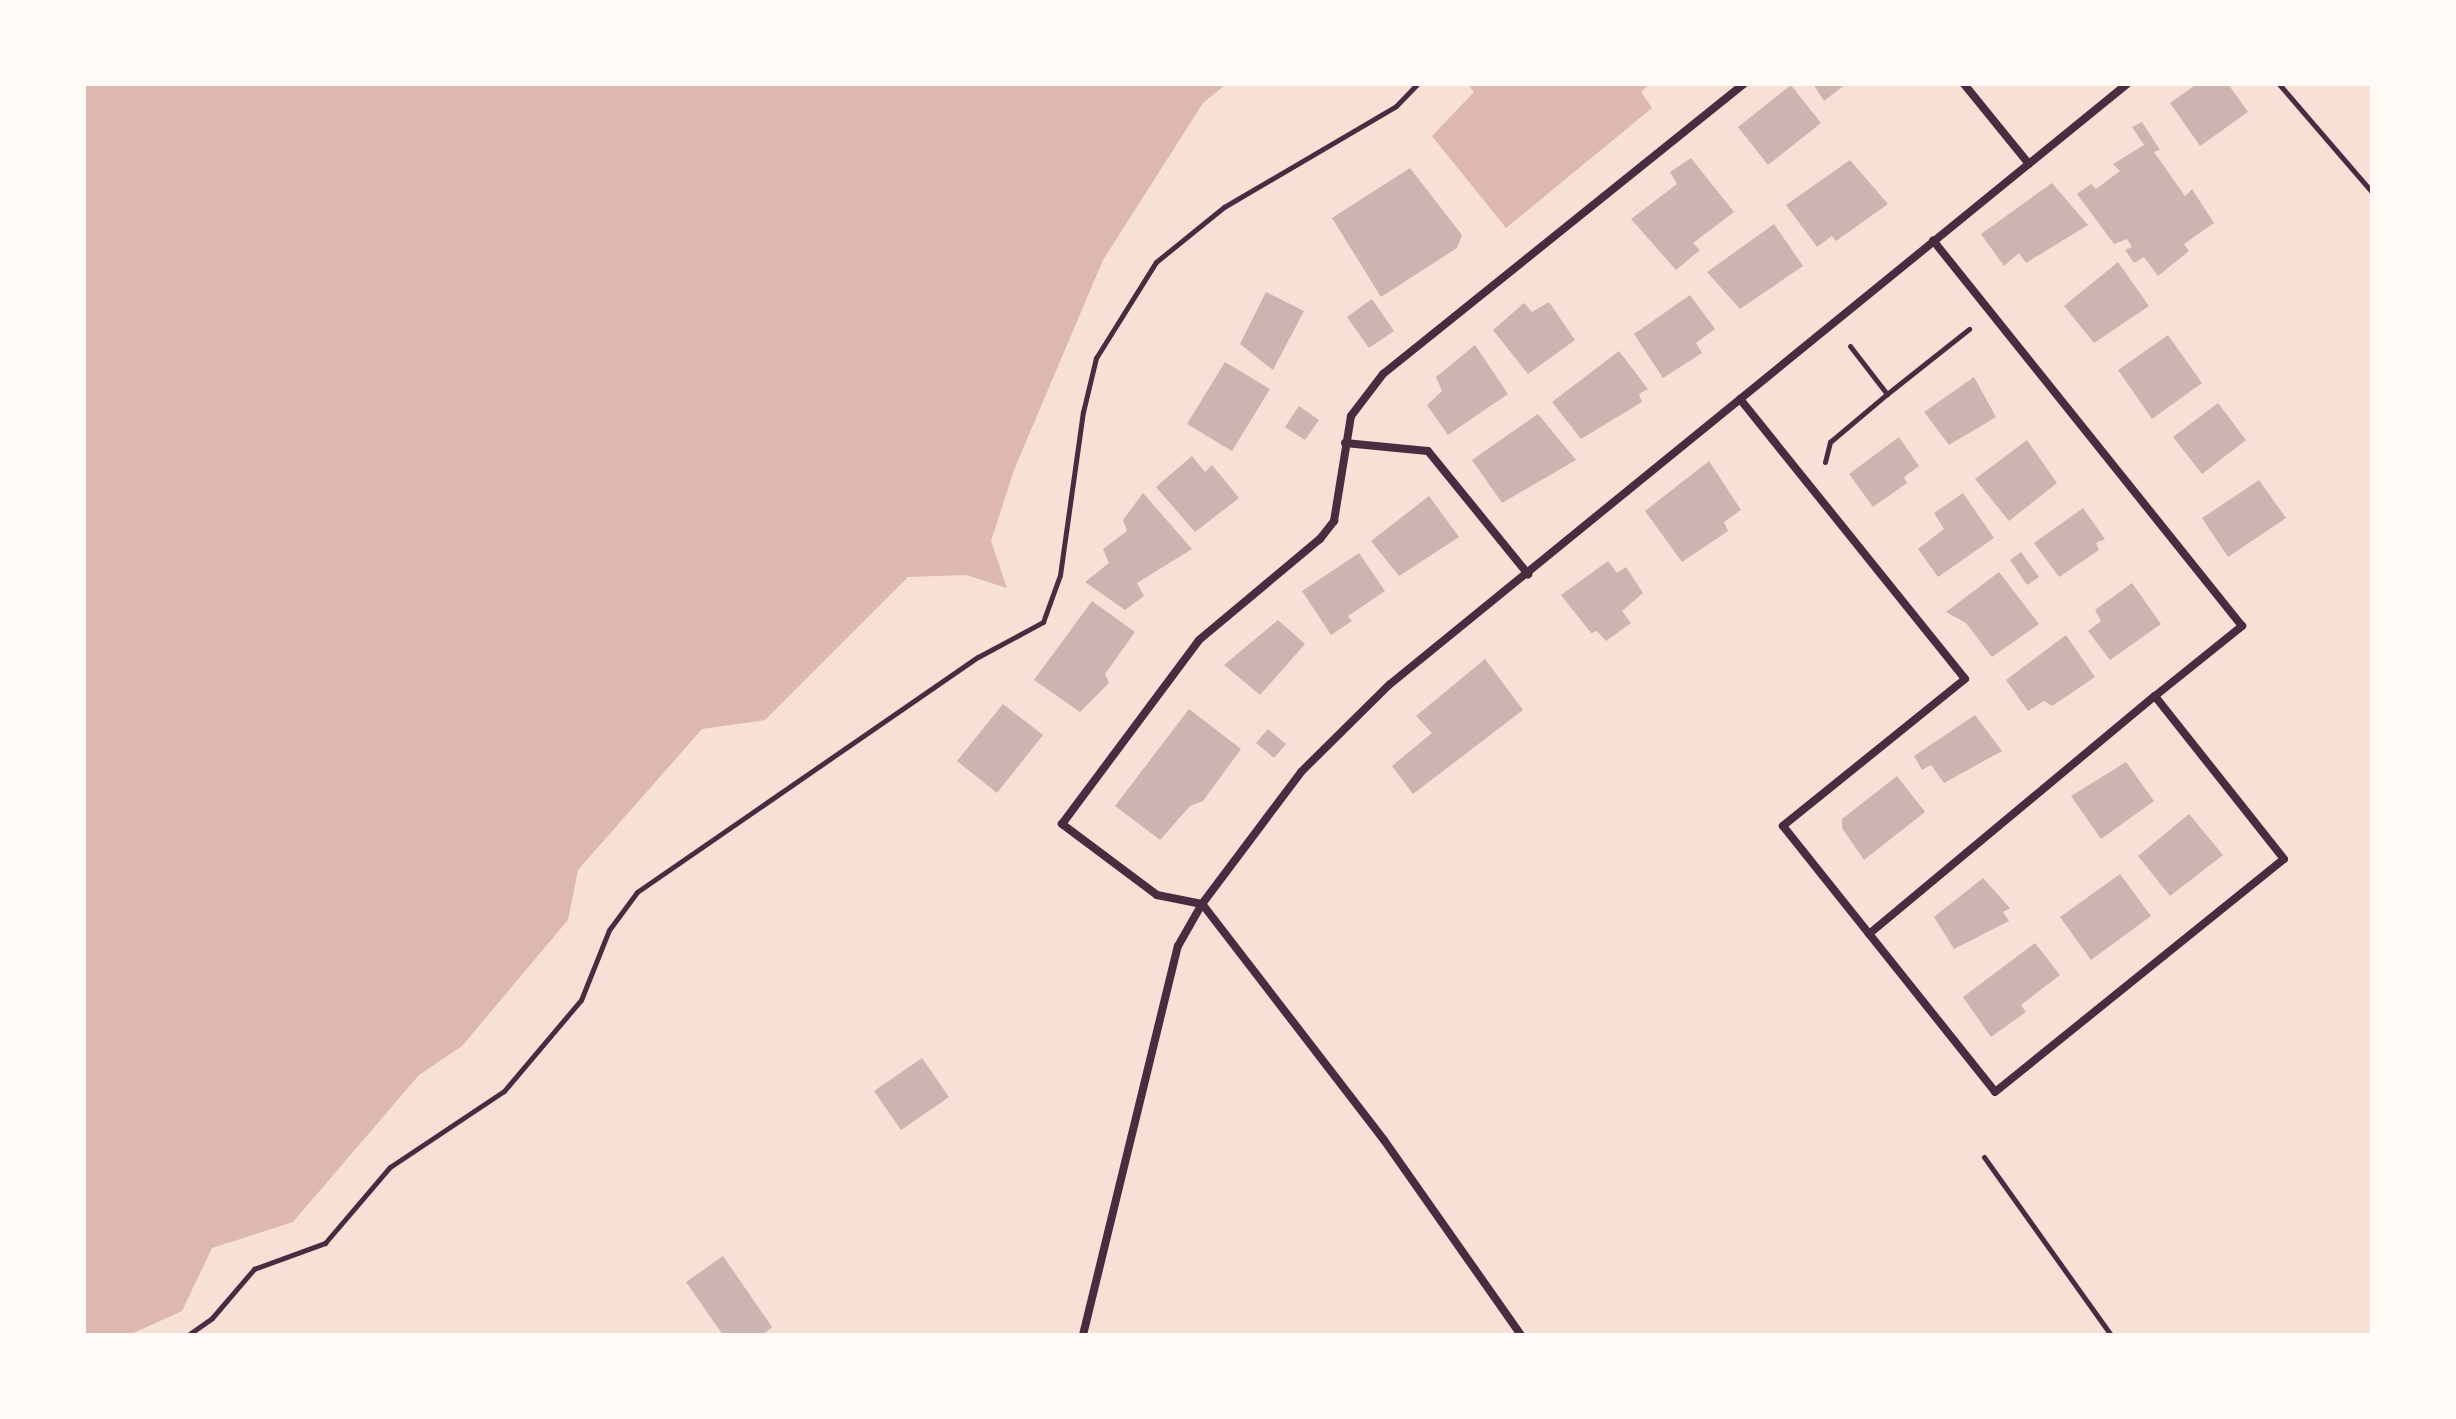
<!DOCTYPE html>
<style>
body{margin:0}
#map{position:relative;width:2456px;height:1419px;overflow:hidden;background:#f7e1d7;font-family:Quicksand,sans-serif}
div>[style]{position:absolute}
.water>*{inset:0;background:#dcb8b0}
.building>*{inset:0;background:#ccb4b1}
.path>*{height:5px;margin:-2.5px;padding:0 2.5px;transform-origin:2.5px;border-radius:2.5px;background:#4a2c40}
.minor>*{height:8px;margin:-4px;padding:0 4px;transform-origin:4px;border-radius:4px;background:#4a2c40}
span{translate:-50% -50%;white-space:nowrap;text-align:center;line-height:1.15;-webkit-text-stroke:6px #fffaf5;paint-order:stroke}
.frame{position:absolute;inset:0;border:86px solid #fffaf5;pointer-events:none}
</style>
<div id="map">
<div class="water">
<div style="clip-path:polygon(84px 84px,1226px 84px,1203px 103px,1103px 260px,1014px 470px,991px 541px,1007px 588px,966px 575px,908px 577px,765px 720px,702px 729px,578px 870px,568px 920px,462px 1046px,419px 1075px,293px 1222px,212px 1248px,182px 1311px,129px 1335px,84px 1335px)"></div>
<div style="clip-path:polygon(1468px 84px,1650px 84px,1641px 92px,1652px 108px,1506px 228px,1432px 136px,1474px 92px)"></div>
</div>
<div class="building">
<div style="clip-path:polygon(1813px 84px,1846px 84px,1824px 101px)"></div>
<div style="clip-path:polygon(2197px 84px,2228px 84px,2248px 112px,2200px 146px,2170px 103px)"></div>
<div style="clip-path:polygon(1791px 85px,1821px 123px,1768px 165px,1738px 127px)"></div>
<div style="clip-path:polygon(2142px 122px,2160px 150px,2154px 152px,2185px 196px,2192px 189px,2214px 223px,2184px 244px,2189px 251px,2158px 276px,2144px 257px,2134px 263px,2125px 250px,2132px 247px,2127px 239px,2114px 244px,2077px 194px,2091px 184px,2096px 189px,2120px 171px,2113px 164px,2144px 145px,2132px 127px)"></div>
<div style="clip-path:polygon(1691px 158px,1734px 212px,1693px 243px,1700px 250px,1676px 270px,1631px 219px,1677px 184px,1670px 172px)"></div>
<div style="clip-path:polygon(1850px 160px,1888px 204px,1836px 241px,1832px 236px,1817px 247px,1786px 205px)"></div>
<div style="clip-path:polygon(1410px 168px,1462px 235px,1457px 248px,1381px 297px,1332px 218px)"></div>
<div style="clip-path:polygon(2052px 183px,2088px 225px,2026px 263px,2019px 253px,2004px 266px,1981px 234px)"></div>
<div style="clip-path:polygon(1774px 224px,1803px 266px,1740px 309px,1707px 272px)"></div>
<div style="clip-path:polygon(2118px 262px,2149px 306px,2094px 343px,2064px 306px)"></div>
<div style="clip-path:polygon(1266px 292px,1304px 311px,1273px 370px,1240px 344px)"></div>
<div style="clip-path:polygon(1690px 295px,1715px 329px,1696px 343px,1702px 353px,1663px 378px,1634px 334px)"></div>
<div style="clip-path:polygon(1372px 299px,1394px 331px,1369px 348px,1347px 317px)"></div>
<div style="clip-path:polygon(1549px 302px,1575px 340px,1528px 374px,1493px 330px,1524px 303px,1532px 312px)"></div>
<div style="clip-path:polygon(2168px 335px,2202px 383px,2152px 419px,2118px 370px)"></div>
<div style="clip-path:polygon(1475px 345px,1508px 394px,1448px 435px,1427px 405px,1442px 391px,1436px 377px)"></div>
<div style="clip-path:polygon(1619px 351px,1648px 389px,1639px 394px,1642px 402px,1581px 439px,1552px 402px)"></div>
<div style="clip-path:polygon(1225px 362px,1270px 389px,1232px 451px,1187px 424px)"></div>
<div style="clip-path:polygon(1974px 377px,1996px 417px,1949px 445px,1924px 412px)"></div>
<div style="clip-path:polygon(2218px 403px,2246px 440px,2202px 474px,2173px 437px)"></div>
<div style="clip-path:polygon(1299px 406px,1319px 420px,1305px 440px,1285px 427px)"></div>
<div style="clip-path:polygon(1538px 414px,1576px 460px,1502px 503px,1472px 460px)"></div>
<div style="clip-path:polygon(1899px 437px,1919px 466px,1904px 477px,1907px 483px,1873px 507px,1849px 474px)"></div>
<div style="clip-path:polygon(2027px 440px,2057px 483px,2009px 521px,1975px 479px)"></div>
<div style="clip-path:polygon(1192px 456px,1205px 472px,1212px 465px,1239px 498px,1195px 532px,1156px 487px)"></div>
<div style="clip-path:polygon(1709px 461px,1741px 510px,1724px 522px,1728px 531px,1682px 562px,1645px 511px)"></div>
<div style="clip-path:polygon(2259px 480px,2286px 518px,2228px 557px,2202px 518px)"></div>
<div style="clip-path:polygon(1143px 493px,1192px 549px,1137px 583px,1144px 596px,1125px 610px,1085px 582px,1109px 563px,1103px 549px,1127px 531px,1123px 520px)"></div>
<div style="clip-path:polygon(1963px 493px,1994px 538px,1938px 577px,1918px 549px,1944px 529px,1934px 513px)"></div>
<div style="clip-path:polygon(1429px 496px,1459px 537px,1399px 576px,1371px 541px)"></div>
<div style="clip-path:polygon(2083px 508px,2105px 539px,2096px 543px,2099px 550px,2059px 577px,2034px 543px)"></div>
<div style="clip-path:polygon(2021px 552px,2039px 577px,2027px 585px,2010px 560px)"></div>
<div style="clip-path:polygon(1359px 553px,1385px 591px,1348px 616px,1352px 621px,1331px 635px,1302px 591px)"></div>
<div style="clip-path:polygon(1608px 561px,1617px 573px,1626px 567px,1643px 593px,1622px 611px,1631px 623px,1606px 641px,1597px 631px,1591px 633px,1561px 595px)"></div>
<div style="clip-path:polygon(1999px 572px,2039px 624px,1992px 657px,1966px 623px,1946px 612px)"></div>
<div style="clip-path:polygon(2132px 583px,2161px 624px,2110px 660px,2088px 631px,2101px 621px,2095px 610px)"></div>
<div style="clip-path:polygon(1092px 601px,1135px 632px,1105px 674px,1109px 683px,1080px 712px,1034px 680px)"></div>
<div style="clip-path:polygon(1278px 620px,1305px 644px,1260px 695px,1224px 665px)"></div>
<div style="clip-path:polygon(2066px 635px,2095px 677px,2052px 706px,2044px 701px,2028px 711px,2006px 680px)"></div>
<div style="clip-path:polygon(1485px 659px,1523px 710px,1413px 794px,1392px 766px,1432px 733px,1416px 716px)"></div>
<div style="clip-path:polygon(1003px 704px,1043px 735px,997px 793px,957px 761px)"></div>
<div style="clip-path:polygon(1189px 709px,1241px 749px,1203px 801px,1190px 806px,1160px 840px,1115px 806px)"></div>
<div style="clip-path:polygon(1975px 715px,2002px 751px,1944px 783px,1931px 765px,1922px 770px,1914px 756px)"></div>
<div style="clip-path:polygon(1268px 729px,1286px 744px,1274px 758px,1256px 743px)"></div>
<div style="clip-path:polygon(2126px 762px,2154px 801px,2101px 839px,2071px 796px)"></div>
<div style="clip-path:polygon(1897px 776px,1925px 812px,1864px 860px,1842px 828px,1842px 819px)"></div>
<div style="clip-path:polygon(2189px 814px,2223px 855px,2170px 896px,2138px 856px)"></div>
<div style="clip-path:polygon(2120px 874px,2151px 916px,2091px 960px,2060px 917px)"></div>
<div style="clip-path:polygon(1983px 878px,2010px 908px,2003px 912px,2009px 921px,1954px 949px,1934px 917px)"></div>
<div style="clip-path:polygon(2035px 943px,2060px 975px,2021px 1005px,2026px 1012px,1991px 1037px,1963px 997px)"></div>
<div style="clip-path:polygon(922px 1058px,949px 1097px,901px 1130px,874px 1091px)"></div>
<div style="clip-path:polygon(723px 1256px,772px 1327px,763px 1335px,723px 1335px,686px 1282px)"></div>
</div>
<div class="path">
<div style="left:2279px;top:84px;width:143px;rotate:49.3deg"></div>
<div style="left:1850px;top:346px;width:61px;rotate:52.4deg"></div>
<div style="left:1887px;top:394px;width:105px;rotate:-38.4deg"></div>
<div style="left:1825px;top:462px;width:21px;rotate:-76deg"></div>
<div style="left:1830px;top:442px;width:75px;rotate:-40.1deg"></div>
<div style="left:1984px;top:1157px;width:219px;rotate:54.5deg"></div>
<div style="left:188px;top:1335px;width:29px;rotate:-35deg"></div>
<div style="left:212px;top:1318px;width:65px;rotate:-49.4deg"></div>
<div style="left:254px;top:1269px;width:76px;rotate:-20.1deg"></div>
<div style="left:325px;top:1243px;width:100px;rotate:-49.5deg"></div>
<div style="left:390px;top:1167px;width:137px;rotate:-33.7deg"></div>
<div style="left:504px;top:1091px;width:119px;rotate:-49.8deg"></div>
<div style="left:581px;top:1000px;width:75px;rotate:-68.2deg"></div>
<div style="left:609px;top:930px;width:47px;rotate:-53.6deg"></div>
<div style="left:637px;top:892px;width:414px;rotate:-34.6deg"></div>
<div style="left:978px;top:657px;width:74px;rotate:-28.3deg"></div>
<div style="left:1043px;top:622px;width:50px;rotate:-70.1deg"></div>
<div style="left:1060px;top:575px;width:165px;rotate:-82deg"></div>
<div style="left:1083px;top:412px;width:56px;rotate:-76.5deg"></div>
<div style="left:1096px;top:358px;width:113px;rotate:-58deg"></div>
<div style="left:1156px;top:262px;width:87px;rotate:-39deg"></div>
<div style="left:1224px;top:207px;width:199px;rotate:-30.4deg"></div>
<div style="left:1396px;top:106px;width:30px;rotate:-46deg"></div>
</div>
<div class="minor">
<div style="left:1964px;top:84px;width:103px;rotate:50.9deg"></div>
<div style="left:1740px;top:399px;width:359px;rotate:51.2deg"></div>
<div style="left:1965px;top:679px;width:234px;rotate:141.1deg"></div>
<div style="left:1783px;top:826px;width:340px;rotate:51.4deg"></div>
<div style="left:1995px;top:1092px;width:371px;rotate:-38.9deg"></div>
<div style="left:2284px;top:859px;width:208px;rotate:-128.4deg"></div>
<div style="left:2155px;top:696px;width:112px;rotate:-38.8deg"></div>
<div style="left:2242px;top:626px;width:494px;rotate:-128.7deg"></div>
<div style="left:1345px;top:443px;width:83px;rotate:5.5deg"></div>
<div style="left:1428px;top:451px;width:159px;rotate:50.9deg"></div>
<div style="left:1869px;top:934px;width:372px;rotate:-39.8deg"></div>
<div style="left:1083px;top:1335px;width:400px;rotate:-76.3deg"></div>
<div style="left:1178px;top:946px;width:48px;rotate:-60.3deg"></div>
<div style="left:1202px;top:904px;width:165px;rotate:-53.1deg"></div>
<div style="left:1301px;top:772px;width:124px;rotate:-44.7deg"></div>
<div style="left:1389px;top:685px;width:952px;rotate:-39.16deg"></div>
<div style="left:1521px;top:1335px;width:238px;rotate:-125.1deg"></div>
<div style="left:1384px;top:1140px;width:298px;rotate:-127.6deg"></div>
<div style="left:1202px;top:904px;width:46px;rotate:-168.7deg"></div>
<div style="left:1157px;top:895px;width:119px;rotate:-143.2deg"></div>
<div style="left:1062px;top:824px;width:229px;rotate:-53.3deg"></div>
<div style="left:1199px;top:640px;width:158px;rotate:-39.9deg"></div>
<div style="left:1320px;top:539px;width:23px;rotate:-52deg"></div>
<div style="left:1334px;top:521px;width:106px;rotate:-80.8deg"></div>
<div style="left:1351px;top:416px;width:53px;rotate:-52.7deg"></div>
<div style="left:1383px;top:374px;width:463px;rotate:-38.8deg"></div>
</div>
<div class="frame"></div>
</div>
